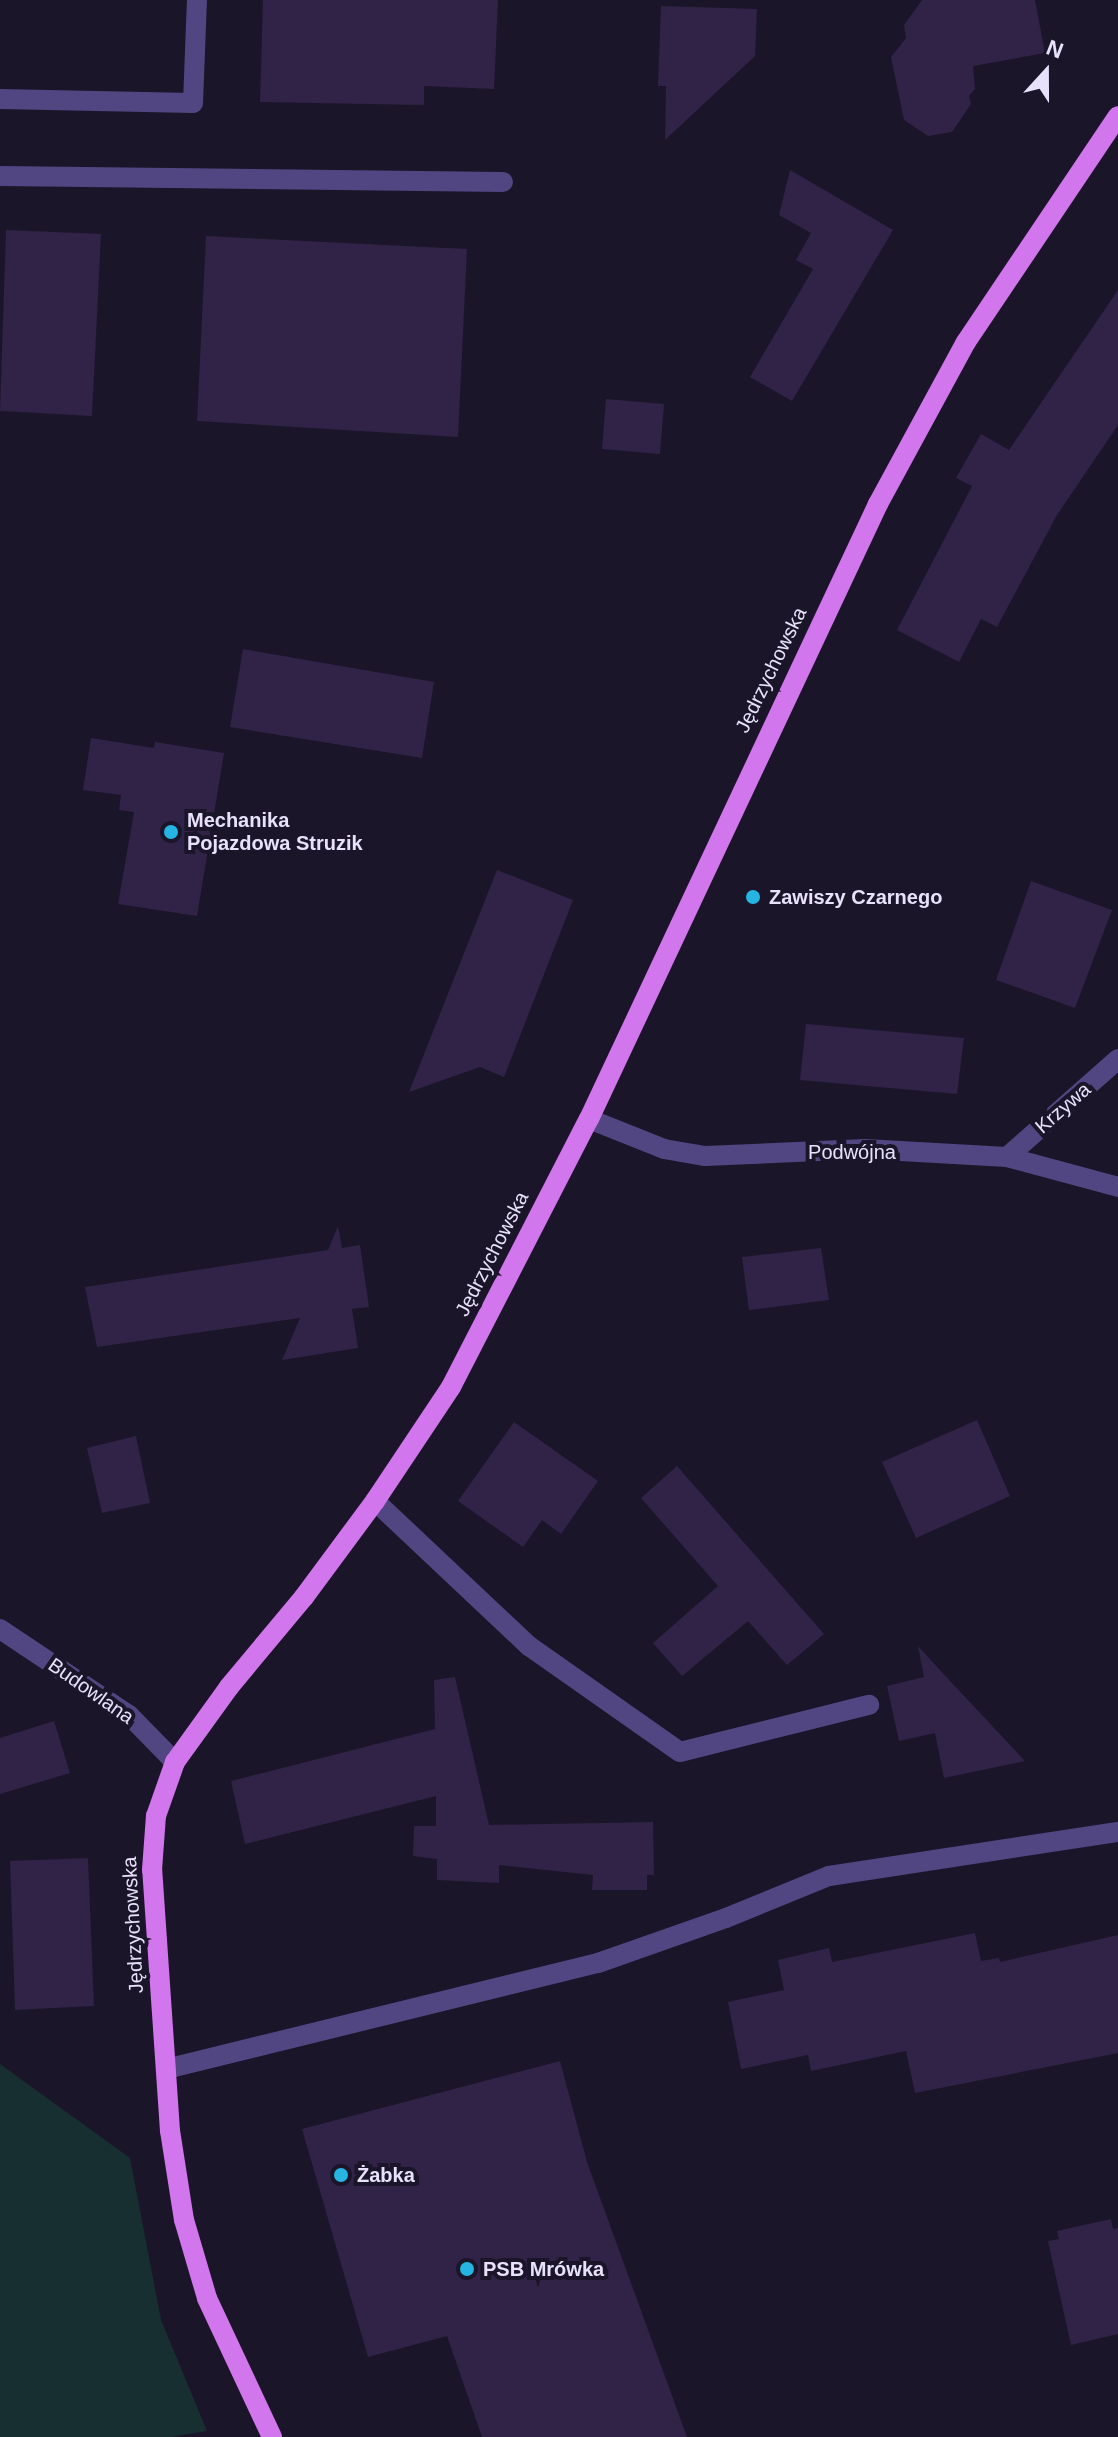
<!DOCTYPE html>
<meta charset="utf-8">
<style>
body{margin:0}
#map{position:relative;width:1118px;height:2437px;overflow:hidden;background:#1b1529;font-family:Helvetica,sans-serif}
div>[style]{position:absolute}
.green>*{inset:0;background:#182f32}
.building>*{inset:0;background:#302347}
.minor>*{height:20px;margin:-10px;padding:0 10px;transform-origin:10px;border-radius:10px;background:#514682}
.major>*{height:20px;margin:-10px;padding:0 10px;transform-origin:10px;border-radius:10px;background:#d176ed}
.dots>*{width:22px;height:22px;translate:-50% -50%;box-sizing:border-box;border:4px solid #1b1529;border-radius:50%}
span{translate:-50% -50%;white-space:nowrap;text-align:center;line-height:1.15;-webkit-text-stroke:8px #1b1529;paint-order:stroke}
.street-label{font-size:20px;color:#e7e1fb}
.poi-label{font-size:20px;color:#e7e1fb;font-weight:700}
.left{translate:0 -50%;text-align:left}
.north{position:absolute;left:1006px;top:32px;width:80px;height:80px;-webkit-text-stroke:6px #1b1529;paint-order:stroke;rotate:21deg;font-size:22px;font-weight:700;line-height:32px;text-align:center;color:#e7e1fb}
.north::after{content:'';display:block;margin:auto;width:28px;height:36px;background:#e7e1fb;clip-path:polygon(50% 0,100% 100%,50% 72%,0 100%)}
</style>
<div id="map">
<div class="green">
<div style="clip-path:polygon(0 2064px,130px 2158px,161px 2320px,207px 2431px,171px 2437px,0 2437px)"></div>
</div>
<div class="building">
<div style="clip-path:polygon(263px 0,498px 0,494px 89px,424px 86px,424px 105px,260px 102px)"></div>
<div style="clip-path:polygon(922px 0,1035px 0,1045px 53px,973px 66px,975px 89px,969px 96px,971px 104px,952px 132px,928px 136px,904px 120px,891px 57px,906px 38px,904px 25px)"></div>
<div style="clip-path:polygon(661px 6px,757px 9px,755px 56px,665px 140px,666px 86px,658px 86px)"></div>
<div style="clip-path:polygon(790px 170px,893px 230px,792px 401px,750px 377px,813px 269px,796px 260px,811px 233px,779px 215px)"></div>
<div style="clip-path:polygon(6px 230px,101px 234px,92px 416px,0 411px)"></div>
<div style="clip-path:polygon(206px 236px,467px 249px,458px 437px,197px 421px)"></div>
<div style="clip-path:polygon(1118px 290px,1118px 425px,1057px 515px,997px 627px,981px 619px,959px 662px,897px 630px,972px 486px,956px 478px,981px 434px,1009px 450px)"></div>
<div style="clip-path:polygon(606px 399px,664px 404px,660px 454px,602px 449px)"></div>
<div style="clip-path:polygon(243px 649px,434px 682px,422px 758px,230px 727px)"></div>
<div style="clip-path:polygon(91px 738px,154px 748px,155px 742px,224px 753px,197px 916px,118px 904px,134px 812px,119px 810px,121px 795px,83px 790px)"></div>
<div style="clip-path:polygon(497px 870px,573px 900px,532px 1005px,504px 1077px,480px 1067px,409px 1092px)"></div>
<div style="clip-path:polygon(1031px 881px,1112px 910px,1075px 1008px,996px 980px)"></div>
<div style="clip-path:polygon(806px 1024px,964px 1038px,957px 1094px,800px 1080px)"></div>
<div style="clip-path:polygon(338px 1226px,342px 1248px,360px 1245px,369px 1307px,352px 1309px,358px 1348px,282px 1360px,300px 1318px,97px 1347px,85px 1287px,328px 1250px)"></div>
<div style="clip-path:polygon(821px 1248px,829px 1300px,749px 1310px,742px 1257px)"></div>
<div style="clip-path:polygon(977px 1420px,1010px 1496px,916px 1538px,882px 1462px)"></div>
<div style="clip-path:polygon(514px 1422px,598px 1481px,561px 1534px,542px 1520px,523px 1547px,458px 1501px)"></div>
<div style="clip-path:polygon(136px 1436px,150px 1503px,102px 1513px,87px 1448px)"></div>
<div style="clip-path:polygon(677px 1466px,824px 1634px,787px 1665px,748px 1621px,682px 1676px,653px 1643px,718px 1586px,641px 1498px)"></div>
<div style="clip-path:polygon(918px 1646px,951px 1682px,1025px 1761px,944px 1778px,935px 1733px,899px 1741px,887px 1686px,924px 1677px)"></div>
<div style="clip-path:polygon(455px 1677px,489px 1825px,653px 1822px,654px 1875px,647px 1875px,647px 1890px,592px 1890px,593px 1875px,499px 1865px,499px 1883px,437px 1880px,437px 1859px,413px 1856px,414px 1826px,436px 1826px,436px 1796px,245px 1844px,231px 1781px,435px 1729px,434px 1680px)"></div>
<div style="clip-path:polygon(54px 1721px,70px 1773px,0 1794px,0 1738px)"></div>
<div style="clip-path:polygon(88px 1858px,94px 2006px,15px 2010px,10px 1861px)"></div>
<div style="clip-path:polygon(975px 1933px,981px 1961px,999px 1958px,1000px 1962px,1118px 1935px,1118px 2053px,915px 2093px,906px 2051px,811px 2071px,808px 2055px,741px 2069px,728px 2002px,784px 1990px,778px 1960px,829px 1948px,832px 1962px)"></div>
<div style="clip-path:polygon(560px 2061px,587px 2162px,687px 2437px,482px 2437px,447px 2336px,368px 2357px,302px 2129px)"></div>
<div style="clip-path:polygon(1111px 2219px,1113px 2229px,1118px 2228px,1118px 2334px,1071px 2345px,1048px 2241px,1059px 2239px,1057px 2231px)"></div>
</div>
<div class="minor">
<div style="left:0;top:99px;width:193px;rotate:1.2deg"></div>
<div style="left:193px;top:103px;width:103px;rotate:-87.8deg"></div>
<div style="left:0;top:176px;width:503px;rotate:0.68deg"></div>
<div style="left:589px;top:1119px;width:81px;rotate:21.8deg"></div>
<div style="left:664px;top:1149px;width:42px;rotate:9.7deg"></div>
<div style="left:705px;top:1156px;width:160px;rotate:-2.5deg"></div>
<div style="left:865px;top:1149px;width:142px;rotate:3.2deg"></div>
<div style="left:1007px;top:1157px;width:115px;rotate:15.1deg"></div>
<div style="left:1007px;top:1157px;width:148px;rotate:-41.4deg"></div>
<div style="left:375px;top:1501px;width:212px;rotate:43.3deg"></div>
<div style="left:529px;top:1646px;width:184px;rotate:35.1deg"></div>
<div style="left:680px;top:1752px;width:195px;rotate:-14deg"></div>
<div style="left:0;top:1629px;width:155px;rotate:33.7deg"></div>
<div style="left:129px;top:1715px;width:66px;rotate:45.6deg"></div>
<div style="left:166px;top:2069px;width:445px;rotate:-13.8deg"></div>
<div style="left:598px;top:1963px;width:136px;rotate:-19.4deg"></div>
<div style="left:726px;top:1918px;width:111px;rotate:-22.2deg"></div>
<div style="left:829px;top:1876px;width:292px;rotate:-8.7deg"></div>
</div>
<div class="major">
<div style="left:272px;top:2437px;width:153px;rotate:-115.1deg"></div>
<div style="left:207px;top:2298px;width:81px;rotate:-106.4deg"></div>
<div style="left:184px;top:2220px;width:90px;rotate:-98.9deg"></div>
<div style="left:170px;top:2131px;width:262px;rotate:-93.9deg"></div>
<div style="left:152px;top:1870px;width:54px;rotate:-85.8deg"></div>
<div style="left:156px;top:1816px;width:57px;rotate:-70.6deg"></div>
<div style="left:175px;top:1762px;width:92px;rotate:-54.2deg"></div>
<div style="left:229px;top:1687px;width:117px;rotate:-50.2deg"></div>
<div style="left:304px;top:1597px;width:119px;rotate:-53.5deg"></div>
<div style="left:375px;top:1501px;width:137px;rotate:-56.3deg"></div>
<div style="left:451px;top:1387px;width:301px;rotate:-62.8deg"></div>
<div style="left:589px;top:1119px;width:680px;rotate:-64.83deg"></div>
<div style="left:878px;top:504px;width:184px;rotate:-61.5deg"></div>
<div style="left:966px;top:342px;width:272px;rotate:-56.1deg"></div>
</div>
<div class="dots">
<div style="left:171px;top:832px;background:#26b4e2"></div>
<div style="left:753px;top:897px;background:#26b4e2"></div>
<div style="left:341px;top:2175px;background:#26b4e2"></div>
<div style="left:467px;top:2269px;background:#26b4e2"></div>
</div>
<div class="street-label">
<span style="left:771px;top:670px;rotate:-64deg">Jędrzychowska</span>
<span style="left:1063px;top:1108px;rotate:-41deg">Krzywa</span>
<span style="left:852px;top:1152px">Podwójna</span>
<span style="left:492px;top:1254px;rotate:-63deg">Jędrzychowska</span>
<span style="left:91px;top:1691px;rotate:35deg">Budowlana</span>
<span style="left:133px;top:1925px;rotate:-93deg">Jędrzychowska</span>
</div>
<div class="poi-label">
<span class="left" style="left:187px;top:832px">Mechanika<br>Pojazdowa Struzik</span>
<span class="left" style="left:769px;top:897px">Zawiszy Czarnego</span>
<span class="left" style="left:357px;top:2175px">Żabka</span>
<span class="left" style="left:483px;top:2269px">PSB Mrówka</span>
</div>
<div class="north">N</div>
</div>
